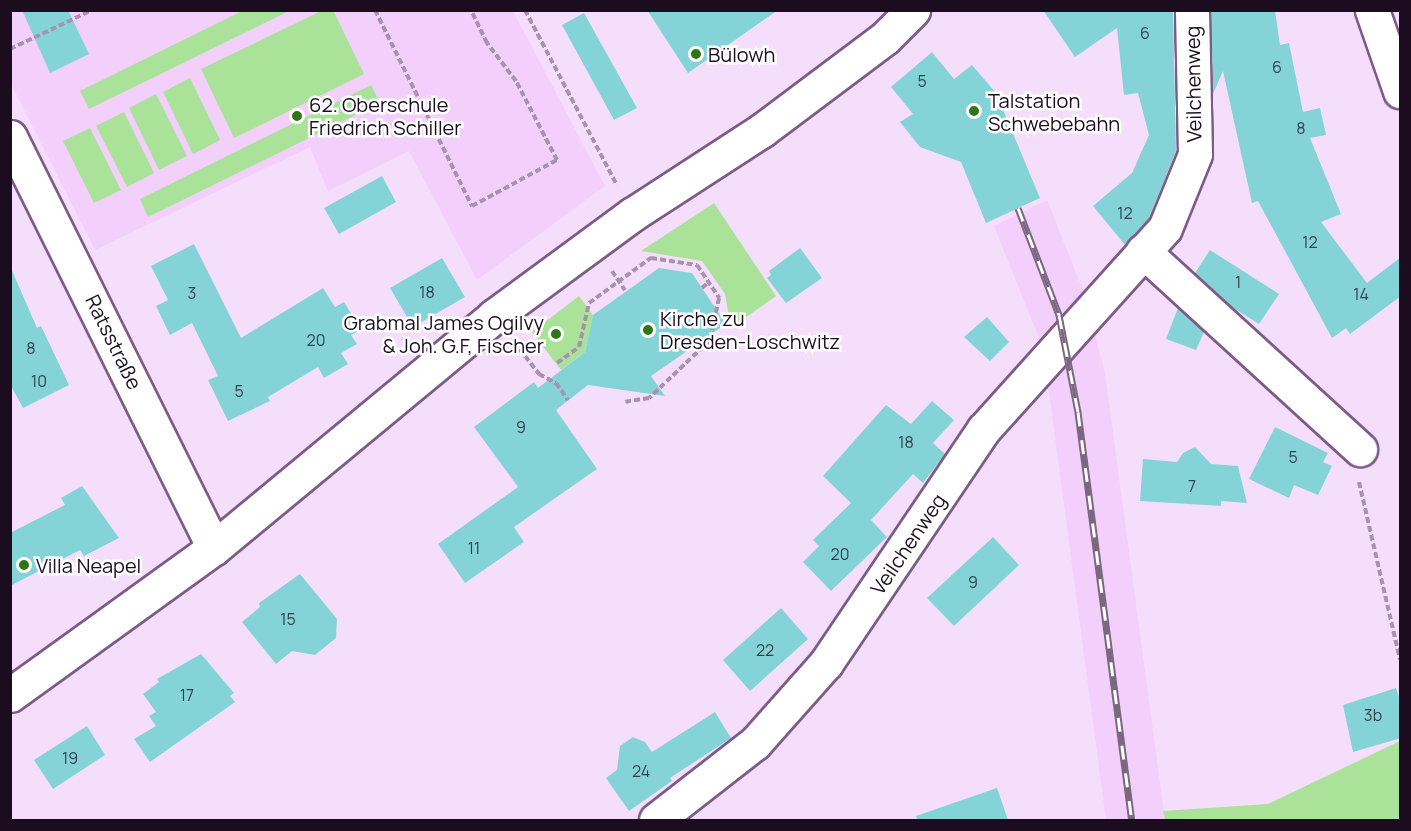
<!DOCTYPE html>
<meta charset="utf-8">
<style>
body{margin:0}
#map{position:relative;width:1411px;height:831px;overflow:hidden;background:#f5defc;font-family:Manrope,sans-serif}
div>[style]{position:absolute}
.built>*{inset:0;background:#f3cffc}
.green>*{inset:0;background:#aae299}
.building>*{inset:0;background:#84d4d7}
.path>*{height:4px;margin-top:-2px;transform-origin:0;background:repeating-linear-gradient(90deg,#a793ad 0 6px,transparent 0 9px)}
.roads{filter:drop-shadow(2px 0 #7d5b87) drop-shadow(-2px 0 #7d5b87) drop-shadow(0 2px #7d5b87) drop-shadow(0 -2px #7d5b87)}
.minor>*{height:33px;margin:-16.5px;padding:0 16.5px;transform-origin:16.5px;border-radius:16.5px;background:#fff}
.major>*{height:33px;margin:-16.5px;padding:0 16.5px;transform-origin:16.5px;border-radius:16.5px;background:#fff}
.rail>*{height:7px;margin-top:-3.5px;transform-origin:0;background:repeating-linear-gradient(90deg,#fff 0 14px,#7a687f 0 28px);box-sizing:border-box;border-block:2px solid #7a687f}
.dots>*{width:16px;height:16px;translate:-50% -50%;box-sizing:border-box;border:3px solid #fff;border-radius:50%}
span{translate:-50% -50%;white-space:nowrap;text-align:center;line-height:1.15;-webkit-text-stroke:5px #fff;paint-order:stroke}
.number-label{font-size:16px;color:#353f4d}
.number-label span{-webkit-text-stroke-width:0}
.poi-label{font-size:20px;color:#1b0d1f}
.left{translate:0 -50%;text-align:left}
.right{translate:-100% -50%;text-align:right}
.street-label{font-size:20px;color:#1b0d1f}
.frame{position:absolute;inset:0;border:12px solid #1b0d1f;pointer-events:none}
</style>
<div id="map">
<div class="built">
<div style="clip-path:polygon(11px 11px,513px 11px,605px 186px,477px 280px,409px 151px,328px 191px,310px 147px,95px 250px,11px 84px)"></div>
<div style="clip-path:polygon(1047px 200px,1083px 290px,1105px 373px,1165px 820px,1106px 820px,1049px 392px,1039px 338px,994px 226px)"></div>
</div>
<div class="green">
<div style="clip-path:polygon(244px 10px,289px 11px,89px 109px,80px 91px)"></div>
<div style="clip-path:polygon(333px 10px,364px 74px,234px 138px,201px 69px,321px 11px)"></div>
<div style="clip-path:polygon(190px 78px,220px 140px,193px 154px,163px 92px)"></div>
<div style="clip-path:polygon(371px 85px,380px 103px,148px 217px,140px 199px)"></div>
<div style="clip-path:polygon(156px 94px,187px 156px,159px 170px,129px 108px)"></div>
<div style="clip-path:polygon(124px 112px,154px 173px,127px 187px,96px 126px)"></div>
<div style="clip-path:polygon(90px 128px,121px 190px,94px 203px,63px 141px)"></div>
<div style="clip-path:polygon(714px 203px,776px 296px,731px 328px,725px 294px,702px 261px,641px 251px)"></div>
<div style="clip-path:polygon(579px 296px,593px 315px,585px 352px,561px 370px,532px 332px)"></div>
<div style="clip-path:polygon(1400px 741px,1400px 820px,1165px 820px,1163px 811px,1268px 804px)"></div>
</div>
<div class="building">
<div style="clip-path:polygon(22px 10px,68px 10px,89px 54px,50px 73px)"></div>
<div style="clip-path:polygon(647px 10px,778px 10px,688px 73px)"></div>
<div style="clip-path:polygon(1043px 10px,1173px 10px,1176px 151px,1149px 218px,1125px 245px,1093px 206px,1132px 173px,1149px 135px,1138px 93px,1124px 95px,1117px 28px,1075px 57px)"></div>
<div style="clip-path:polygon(1211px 10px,1275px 11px,1280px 45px,1289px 43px,1303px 112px,1320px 108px,1326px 135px,1310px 138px,1341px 214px,1321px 222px,1367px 283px,1401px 257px,1401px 296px,1350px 334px,1346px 328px,1332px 338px,1258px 201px,1252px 203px,1223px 71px,1213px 94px)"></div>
<div style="clip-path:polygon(584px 13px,637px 108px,614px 120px,562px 25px)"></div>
<div style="clip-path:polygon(932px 52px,954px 79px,972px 65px,996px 93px,1040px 198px,986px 223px,961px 162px,920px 147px,900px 122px,913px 114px,891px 87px)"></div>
<div style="clip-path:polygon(382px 176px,396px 202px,339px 234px,324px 208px)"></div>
<div style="clip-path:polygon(194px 244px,241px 338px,323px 288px,335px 307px,344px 302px,361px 330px,351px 335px,357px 344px,341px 353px,348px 364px,324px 378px,318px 367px,268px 397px,270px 401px,228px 421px,208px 380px,218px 376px,192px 323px,170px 335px,156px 306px,168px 300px,151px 266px)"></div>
<div style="clip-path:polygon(800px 248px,822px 278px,786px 303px,767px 278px,771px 275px,769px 271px)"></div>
<div style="clip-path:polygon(1210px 250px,1279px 294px,1259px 324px,1232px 307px,1195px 273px)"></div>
<div style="clip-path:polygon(442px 258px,465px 297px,413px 327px,390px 288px)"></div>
<div style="clip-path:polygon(10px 266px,37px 328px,41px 326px,69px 385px,23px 408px,10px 384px)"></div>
<div style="clip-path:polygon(659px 268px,692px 273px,726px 324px,651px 376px,665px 396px,588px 385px,556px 410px,597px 469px,514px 527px,524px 542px,465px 583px,438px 544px,518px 487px,474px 427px,534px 382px,538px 388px,585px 352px,593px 315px)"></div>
<div style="clip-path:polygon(1178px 308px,1204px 332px,1196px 350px,1166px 339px)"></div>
<div style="clip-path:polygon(987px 317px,1009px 342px,990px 361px,964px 337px)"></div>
<div style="clip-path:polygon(932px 401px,954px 420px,933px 443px,945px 454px,923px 483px,913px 474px,871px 520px,887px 537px,831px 591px,803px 562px,819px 546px,813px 540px,851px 503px,823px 476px,886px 405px,911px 424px)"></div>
<div style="clip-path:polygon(1275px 427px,1328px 453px,1323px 462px,1332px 466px,1318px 495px,1294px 485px,1289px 498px,1249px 479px)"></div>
<div style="clip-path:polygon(1195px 447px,1211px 464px,1238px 466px,1247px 503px,1221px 501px,1221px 506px,1140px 501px,1143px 459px,1177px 462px,1183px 453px)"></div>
<div style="clip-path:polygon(82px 486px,119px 538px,84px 556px,80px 550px,10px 586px,10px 533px,65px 505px,61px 498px)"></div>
<div style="clip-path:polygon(993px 537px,1019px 565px,954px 626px,927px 598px)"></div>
<div style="clip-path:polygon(300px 574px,337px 619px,336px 638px,315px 655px,292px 651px,276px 664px,242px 622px,260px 607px,259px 603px)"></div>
<div style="clip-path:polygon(781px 608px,808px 639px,750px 691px,723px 660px)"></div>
<div style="clip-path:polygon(201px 654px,234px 693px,230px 696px,235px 702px,150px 762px,134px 739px,156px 726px,149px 716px,156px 712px,143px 694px,159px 682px,157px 679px)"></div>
<div style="clip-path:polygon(1396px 688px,1401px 703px,1401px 738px,1353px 752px,1343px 705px)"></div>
<div style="clip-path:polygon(715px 712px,731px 738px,670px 778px,672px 781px,629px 811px,606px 778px,617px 770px,620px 746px,633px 737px,645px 742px,652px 752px)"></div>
<div style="clip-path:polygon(87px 726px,105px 755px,53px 789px,34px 760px)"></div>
<div style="clip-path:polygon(997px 788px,1008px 820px,917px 820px,916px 816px)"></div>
</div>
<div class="path">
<div style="left:375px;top:10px;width:219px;rotate:63.7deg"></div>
<div style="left:472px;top:206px;width:97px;rotate:-28.4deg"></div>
<div style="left:557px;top:160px;width:89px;rotate:-117.4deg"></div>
<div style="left:516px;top:81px;width:48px;rotate:-127.3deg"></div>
<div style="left:487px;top:43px;width:37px;rotate:-116deg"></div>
<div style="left:525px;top:10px;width:198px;rotate:62.3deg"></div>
<div style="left:10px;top:49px;width:91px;rotate:-25.4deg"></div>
<div style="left:612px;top:271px;width:23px;rotate:56deg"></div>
<div style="left:702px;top:288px;width:9px;rotate:-41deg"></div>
<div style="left:514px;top:342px;width:41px;rotate:52deg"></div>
<div style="left:539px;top:374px;width:19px;rotate:28deg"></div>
<div style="left:556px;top:383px;width:21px;rotate:55deg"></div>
<div style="left:557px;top:363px;width:27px;rotate:-36deg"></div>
<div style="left:579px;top:347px;width:45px;rotate:-77.2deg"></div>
<div style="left:589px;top:303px;width:77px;rotate:-36deg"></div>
<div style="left:651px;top:258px;width:47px;rotate:8.7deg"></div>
<div style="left:697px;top:265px;width:40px;rotate:56deg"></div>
<div style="left:719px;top:298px;width:43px;rotate:102.1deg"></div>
<div style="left:710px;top:340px;width:84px;rotate:136.4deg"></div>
<div style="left:649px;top:398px;width:24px;rotate:171deg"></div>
<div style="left:1359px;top:482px;width:182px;rotate:77deg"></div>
</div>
<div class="roads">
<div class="minor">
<div style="left:10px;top:137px;width:459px;rotate:63.6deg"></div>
<div style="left:1143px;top:251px;width:294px;rotate:42.4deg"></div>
<div style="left:656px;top:820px;width:125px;rotate:-37.9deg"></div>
<div style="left:755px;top:743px;width:107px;rotate:-48.4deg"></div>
<div style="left:826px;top:663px;width:282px;rotate:-56deg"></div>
<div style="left:984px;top:429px;width:270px;rotate:-48deg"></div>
<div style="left:1165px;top:228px;width:80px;rotate:-67.9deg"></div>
<div style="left:1195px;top:154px;width:144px;rotate:-91.2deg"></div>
</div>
<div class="major">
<div style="left:1372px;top:10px;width:86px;rotate:70.9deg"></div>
<div style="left:10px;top:695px;width:251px;rotate:-35.8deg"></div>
<div style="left:214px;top:548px;width:364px;rotate:-39.6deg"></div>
<div style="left:494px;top:316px;width:172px;rotate:-36.3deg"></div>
<div style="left:633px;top:214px;width:153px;rotate:-33deg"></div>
<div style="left:761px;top:131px;width:155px;rotate:-36.9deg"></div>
<div style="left:885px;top:38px;width:40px;rotate:-45deg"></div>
</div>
</div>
<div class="rail">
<div style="left:1018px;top:208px;width:115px;rotate:69deg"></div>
<div style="left:1059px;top:315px;width:99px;rotate:78.9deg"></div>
<div style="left:1078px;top:412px;width:412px;rotate:82.5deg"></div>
</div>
<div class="dots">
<div style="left:696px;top:54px;background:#317616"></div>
<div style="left:974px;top:111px;background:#317616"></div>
<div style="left:297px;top:116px;background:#317616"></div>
<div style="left:648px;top:330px;background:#317616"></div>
<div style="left:556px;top:334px;background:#317616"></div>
<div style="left:24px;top:565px;background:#317616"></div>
</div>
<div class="number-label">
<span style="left:1145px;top:33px">6</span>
<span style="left:1277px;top:67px">6</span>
<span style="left:922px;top:81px">5</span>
<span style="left:1301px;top:128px">8</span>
<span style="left:1125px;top:213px">12</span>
<span style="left:1310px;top:242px">12</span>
<span style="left:1238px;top:282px">1</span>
<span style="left:427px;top:292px">18</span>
<span style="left:192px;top:293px">3</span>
<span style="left:1361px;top:294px">14</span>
<span style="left:316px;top:340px">20</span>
<span style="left:31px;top:348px">8</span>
<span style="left:39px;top:381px">10</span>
<span style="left:239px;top:391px">5</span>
<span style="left:521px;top:427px">9</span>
<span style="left:906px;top:442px">18</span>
<span style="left:1293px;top:457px">5</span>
<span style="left:1192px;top:486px">7</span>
<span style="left:474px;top:548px">11</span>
<span style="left:840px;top:554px">20</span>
<span style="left:973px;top:582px">9</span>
<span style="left:288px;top:619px">15</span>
<span style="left:765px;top:650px">22</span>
<span style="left:187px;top:695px">17</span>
<span style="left:1373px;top:715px">3b</span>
<span style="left:70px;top:758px">19</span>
<span style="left:641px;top:771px">24</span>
</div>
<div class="poi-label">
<span class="left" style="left:708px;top:54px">Bülowh</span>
<span class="left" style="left:988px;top:112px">Talstation<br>Schwebebahn</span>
<span class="left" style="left:309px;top:116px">62. Oberschule<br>Friedrich Schiller</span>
<span class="left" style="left:660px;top:330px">Kirche zu<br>Dresden-Loschwitz</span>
<span class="right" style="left:544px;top:334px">Grabmal James Ogilvy<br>&amp; Joh. G.F, Fischer</span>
<span class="left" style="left:36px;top:565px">Villa Neapel</span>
</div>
<div class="street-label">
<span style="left:1193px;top:84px;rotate:-91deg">Veilchenweg</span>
<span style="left:114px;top:342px;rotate:64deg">Ratsstraße</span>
<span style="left:908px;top:544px;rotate:-56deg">Veilchenweg</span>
</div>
<div class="frame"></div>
</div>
